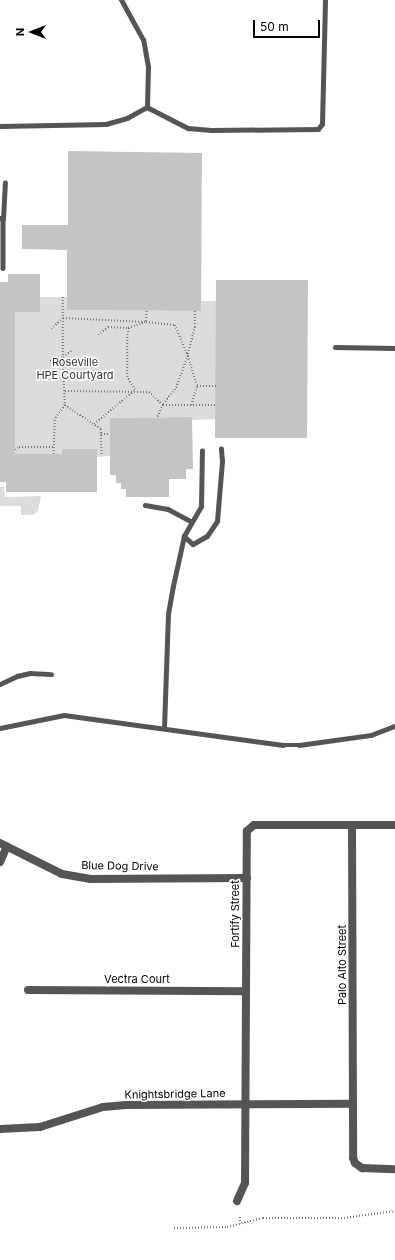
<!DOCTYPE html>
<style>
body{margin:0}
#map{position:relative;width:395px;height:1260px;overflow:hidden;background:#fff;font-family:Inter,sans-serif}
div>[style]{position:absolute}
.green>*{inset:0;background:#dcdcdc}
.building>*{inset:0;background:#c4c4c4}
.path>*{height:1.5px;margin-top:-0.75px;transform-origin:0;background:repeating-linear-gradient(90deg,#777 0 1px,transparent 0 3px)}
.lane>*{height:4.5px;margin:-2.25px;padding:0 2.25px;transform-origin:2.25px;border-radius:2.25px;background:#555}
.street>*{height:8px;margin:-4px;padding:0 4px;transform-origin:4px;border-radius:4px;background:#555}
span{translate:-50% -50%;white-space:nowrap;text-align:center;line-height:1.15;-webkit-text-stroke:3px #fff;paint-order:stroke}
.park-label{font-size:11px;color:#333}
.street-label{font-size:11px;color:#000}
.north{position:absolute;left:12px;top:12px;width:40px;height:40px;-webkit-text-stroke:3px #fff;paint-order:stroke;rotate:270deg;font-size:11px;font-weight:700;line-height:16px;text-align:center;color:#000}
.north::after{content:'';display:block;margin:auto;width:14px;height:18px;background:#000;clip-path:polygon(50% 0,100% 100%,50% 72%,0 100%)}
.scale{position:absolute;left:253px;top:20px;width:67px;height:18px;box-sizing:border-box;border:2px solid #000;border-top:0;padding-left:5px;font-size:12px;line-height:14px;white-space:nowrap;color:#000;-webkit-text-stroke:3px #fff;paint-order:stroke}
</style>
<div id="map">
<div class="green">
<div style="clip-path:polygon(40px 297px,67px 297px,67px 310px,200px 311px,201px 301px,216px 301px,216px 419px,192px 420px,192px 417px,110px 418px,110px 456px,97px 457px,96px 449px,62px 449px,62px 454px,15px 454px,15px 312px,40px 312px)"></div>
<div style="clip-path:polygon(0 487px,4px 487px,5px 497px,41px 496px,38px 511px,33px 515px,21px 515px,21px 506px,0 506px)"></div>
</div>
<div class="building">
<div style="clip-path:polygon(68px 151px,202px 153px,201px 311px,67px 310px,67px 250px,22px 249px,22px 225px,68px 225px)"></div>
<div style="clip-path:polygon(8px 274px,40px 274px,40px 312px,15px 312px,15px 454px,62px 454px,62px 449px,97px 449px,97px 492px,6px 492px,6px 482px,0 482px,0 282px,8px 282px)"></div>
<div style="clip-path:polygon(216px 280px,308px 280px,307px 438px,215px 438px)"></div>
<div style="clip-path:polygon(192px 417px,193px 469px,186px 469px,186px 479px,169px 479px,169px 497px,126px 497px,126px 489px,121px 489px,121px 483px,116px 483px,116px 475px,110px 475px,110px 418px)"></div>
</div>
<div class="path">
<div style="left:63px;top:297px;width:60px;rotate:90deg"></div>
<div style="left:63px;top:357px;width:10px;rotate:-37deg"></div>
<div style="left:147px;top:311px;width:11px;rotate:95deg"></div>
<div style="left:146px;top:322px;width:29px;rotate:6deg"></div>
<div style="left:175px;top:325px;width:34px;rotate:67deg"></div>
<div style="left:188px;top:356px;width:33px;rotate:110deg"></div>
<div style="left:177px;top:387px;width:23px;rotate:128deg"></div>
<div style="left:195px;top:311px;width:16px;rotate:90deg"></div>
<div style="left:195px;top:327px;width:30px;rotate:104deg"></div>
<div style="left:188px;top:356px;width:31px;rotate:73deg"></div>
<div style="left:197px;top:386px;width:19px"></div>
<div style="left:51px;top:329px;width:16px;rotate:-43deg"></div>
<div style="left:63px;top:318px;width:83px;rotate:2.8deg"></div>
<div style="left:98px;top:335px;width:13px;rotate:-39deg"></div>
<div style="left:108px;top:327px;width:20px;rotate:3deg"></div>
<div style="left:128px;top:328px;width:18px;rotate:-19deg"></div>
<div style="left:50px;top:361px;width:14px;rotate:-17deg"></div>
<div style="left:63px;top:357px;width:48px;rotate:87.6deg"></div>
<div style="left:65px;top:405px;width:18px;rotate:124deg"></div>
<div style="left:55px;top:420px;width:34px;rotate:92deg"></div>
<div style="left:65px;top:391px;width:84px;rotate:0.7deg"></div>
<div style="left:149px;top:392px;width:19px;rotate:43deg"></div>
<div style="left:163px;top:405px;width:13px;rotate:113deg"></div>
<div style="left:65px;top:405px;width:43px;rotate:33.7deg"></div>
<div style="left:101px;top:429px;width:27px;rotate:88deg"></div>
<div style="left:163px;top:405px;width:53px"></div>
<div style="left:191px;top:405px;width:20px;rotate:-72deg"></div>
<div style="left:94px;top:424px;width:53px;rotate:-39.7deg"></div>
<div style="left:135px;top:390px;width:15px;rotate:-122deg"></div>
<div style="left:127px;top:377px;width:42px;rotate:-90deg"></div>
<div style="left:127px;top:335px;width:7px;rotate:-74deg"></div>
<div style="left:101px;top:434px;width:9px"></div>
<div style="left:15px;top:450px;width:5px;rotate:-37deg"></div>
<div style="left:19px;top:447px;width:35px"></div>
<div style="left:240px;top:1217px;width:7px;rotate:90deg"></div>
<div style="left:174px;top:1228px;width:53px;rotate:-1.1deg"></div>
<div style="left:227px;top:1227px;width:37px;rotate:-14deg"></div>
<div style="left:263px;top:1218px;width:81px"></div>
<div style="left:344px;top:1218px;width:51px;rotate:-7.8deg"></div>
</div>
<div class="lane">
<div style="left:147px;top:107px;width:46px;rotate:27.1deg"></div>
<div style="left:188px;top:128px;width:23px;rotate:5deg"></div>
<div style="left:211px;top:130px;width:107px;rotate:-0.5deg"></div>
<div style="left:318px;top:129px;width:6px;rotate:-51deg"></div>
<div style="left:322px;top:124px;width:124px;rotate:-88.6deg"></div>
<div style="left:0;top:126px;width:106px;rotate:-1.1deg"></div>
<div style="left:106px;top:124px;width:22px;rotate:-16deg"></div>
<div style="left:127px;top:118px;width:23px;rotate:-29deg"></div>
<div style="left:147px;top:107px;width:40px;rotate:-88.6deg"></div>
<div style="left:148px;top:67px;width:27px;rotate:-100deg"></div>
<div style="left:143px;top:40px;width:46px;rotate:-118.8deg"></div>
<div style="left:0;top:218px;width:3px;rotate:18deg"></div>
<div style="left:3px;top:219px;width:49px;rotate:90deg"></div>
<div style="left:3px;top:219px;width:36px;rotate:-87deg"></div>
<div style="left:335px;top:347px;width:60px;rotate:1deg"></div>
<div style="left:145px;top:505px;width:23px;rotate:10deg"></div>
<div style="left:168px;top:509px;width:27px;rotate:28deg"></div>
<div style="left:184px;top:536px;width:34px;rotate:-60deg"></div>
<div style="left:201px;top:506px;width:55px;rotate:-89deg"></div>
<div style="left:0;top:684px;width:19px;rotate:-25deg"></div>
<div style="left:17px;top:676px;width:13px;rotate:-13deg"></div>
<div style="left:30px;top:673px;width:21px;rotate:3deg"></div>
<div style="left:0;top:728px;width:65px;rotate:-11.5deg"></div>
<div style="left:64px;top:715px;width:221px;rotate:7.8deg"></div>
<div style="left:283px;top:745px;width:16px"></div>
<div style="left:299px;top:745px;width:73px;rotate:-7.9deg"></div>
<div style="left:371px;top:735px;width:26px;rotate:-21deg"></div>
<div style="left:164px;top:728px;width:114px;rotate:-88deg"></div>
<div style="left:168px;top:614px;width:28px;rotate:-80deg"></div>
<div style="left:173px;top:586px;width:51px;rotate:-77.6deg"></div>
<div style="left:184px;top:536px;width:12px;rotate:42deg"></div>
<div style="left:193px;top:544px;width:16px;rotate:-30deg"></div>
<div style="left:207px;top:536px;width:18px;rotate:-56deg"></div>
<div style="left:217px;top:521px;width:60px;rotate:-85.2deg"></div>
<div style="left:222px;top:461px;width:12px;rotate:-95deg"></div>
</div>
<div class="street">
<div style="left:352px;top:825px;width:333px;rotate:89.8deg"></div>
<div style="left:353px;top:1158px;width:5px;rotate:68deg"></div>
<div style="left:355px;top:1163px;width:9px;rotate:36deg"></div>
<div style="left:362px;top:1168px;width:33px;rotate:2deg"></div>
<div style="left:0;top:843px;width:69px;rotate:26.6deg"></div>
<div style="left:62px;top:874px;width:29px;rotate:10deg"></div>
<div style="left:91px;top:879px;width:156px;rotate:-0.4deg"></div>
<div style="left:0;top:862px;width:17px;rotate:-66deg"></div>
<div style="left:28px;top:990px;width:218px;rotate:0.3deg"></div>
<div style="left:0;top:1129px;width:40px;rotate:-2.9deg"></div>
<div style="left:40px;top:1127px;width:66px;rotate:-17.6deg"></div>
<div style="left:103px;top:1107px;width:23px;rotate:-5deg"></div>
<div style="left:126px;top:1105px;width:227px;rotate:-0.3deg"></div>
<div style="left:237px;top:1201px;width:20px;rotate:-66deg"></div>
<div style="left:245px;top:1183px;width:352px;rotate:-89.7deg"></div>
<div style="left:247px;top:831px;width:9px;rotate:-41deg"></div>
<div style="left:254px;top:825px;width:141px"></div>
</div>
<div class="park-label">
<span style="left:75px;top:369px">Roseville<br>HPE Courtyard</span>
</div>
<div class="street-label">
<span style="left:120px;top:866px;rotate:1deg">Blue Dog Drive</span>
<span style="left:235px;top:914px;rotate:-90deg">Fortify Street</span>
<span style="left:342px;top:965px;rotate:-90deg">Palo Alto Street</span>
<span style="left:137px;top:979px">Vectra Court</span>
<span style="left:175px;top:1094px;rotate:-1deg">Knightsbridge Lane</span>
</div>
<div class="north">N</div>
<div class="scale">50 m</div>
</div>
